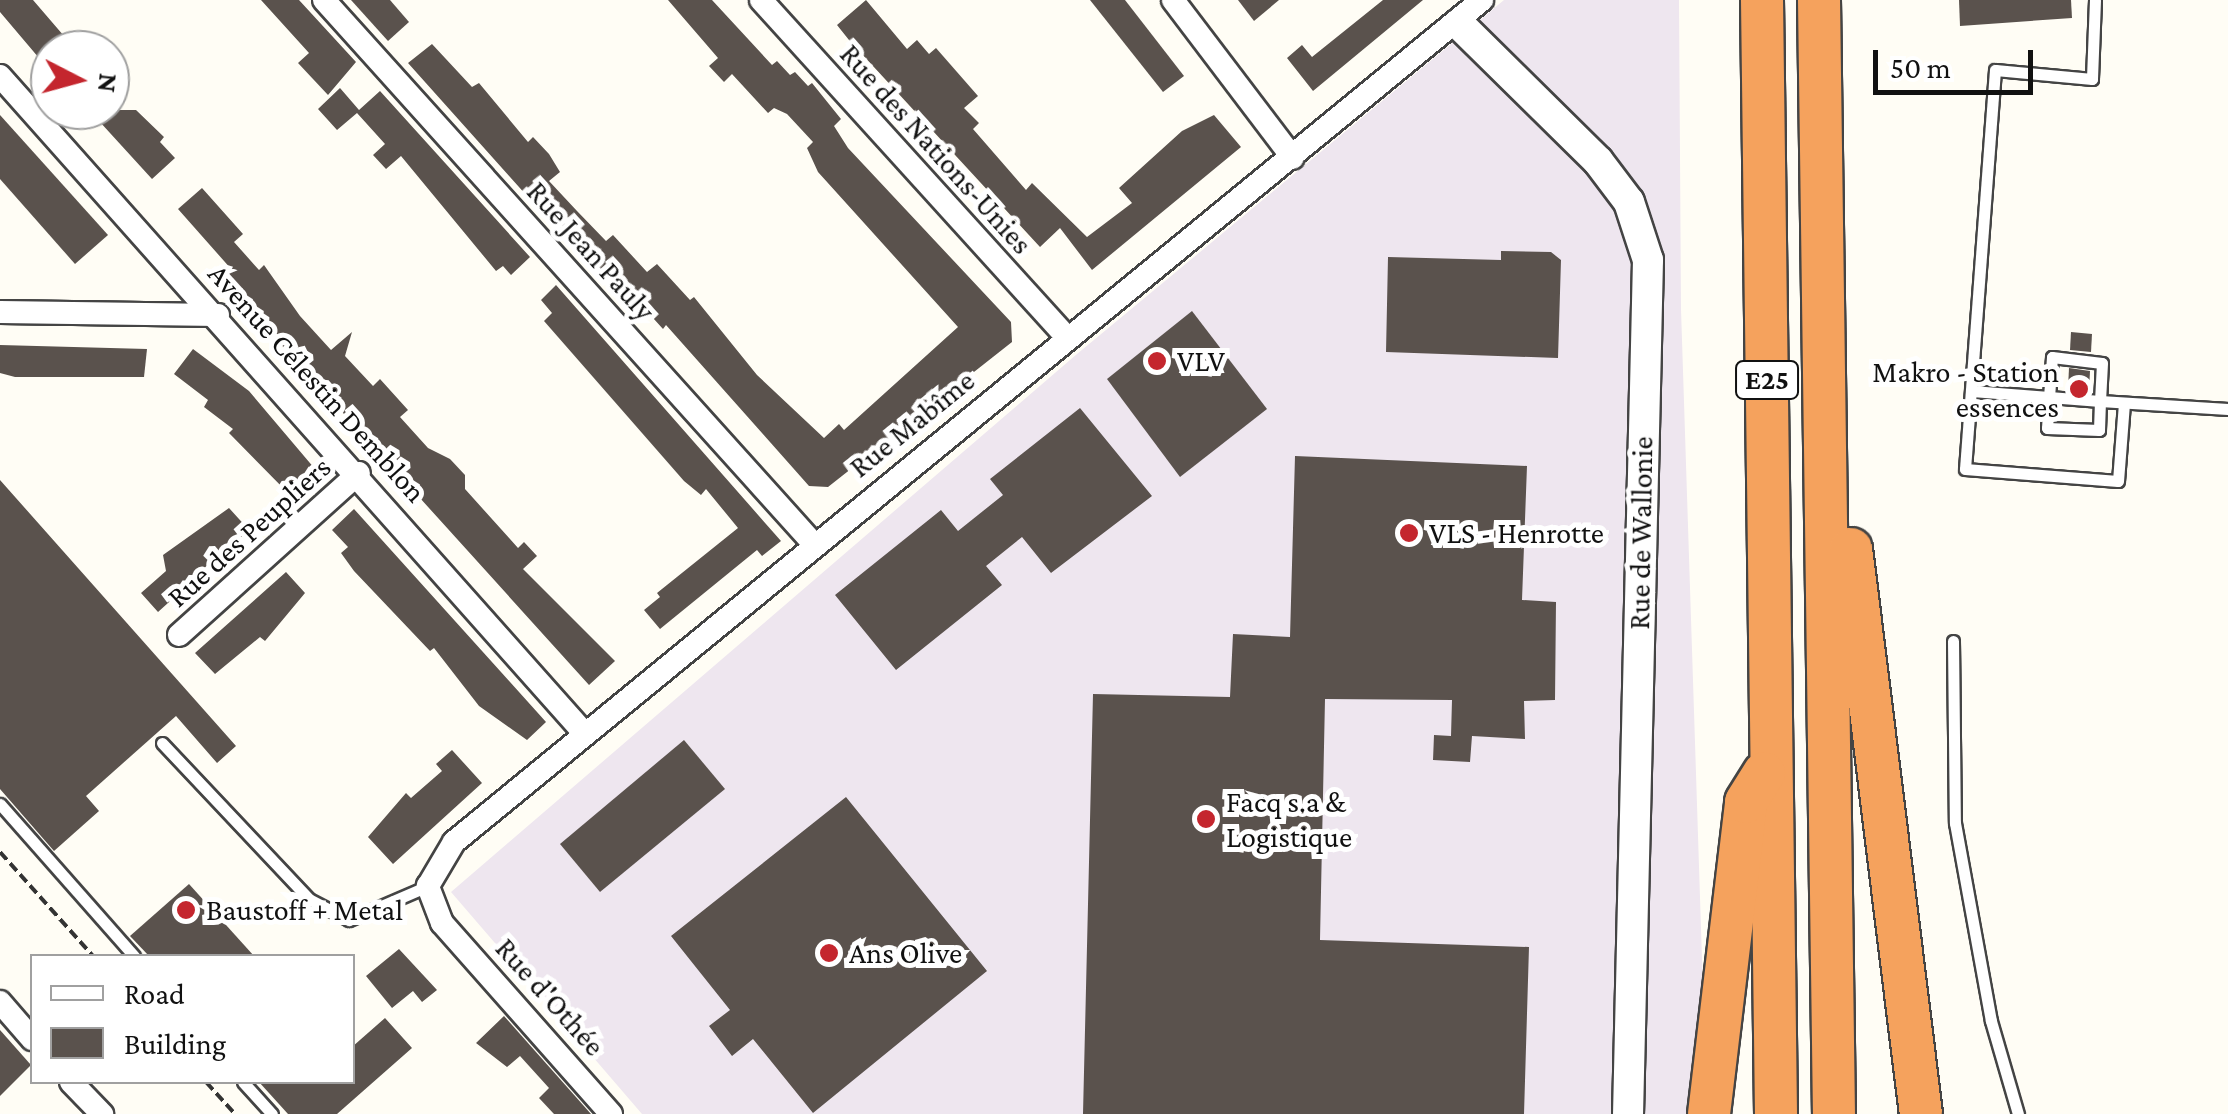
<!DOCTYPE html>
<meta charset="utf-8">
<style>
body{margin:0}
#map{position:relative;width:2228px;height:1114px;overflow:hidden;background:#fffdf5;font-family:"Crimson Pro",serif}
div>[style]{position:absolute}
.industrial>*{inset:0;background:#eee6ef}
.building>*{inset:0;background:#5a524d}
.path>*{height:4px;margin-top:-2px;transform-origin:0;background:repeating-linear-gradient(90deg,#333 0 10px,transparent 0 15px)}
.roads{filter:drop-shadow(2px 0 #444) drop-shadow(-2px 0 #444) drop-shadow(0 2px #444) drop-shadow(0 -2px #444)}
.service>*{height:11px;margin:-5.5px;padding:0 5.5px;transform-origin:5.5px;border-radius:5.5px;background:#fff}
.minor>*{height:22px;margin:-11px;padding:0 11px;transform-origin:11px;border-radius:11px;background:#fff}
.tertiary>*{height:30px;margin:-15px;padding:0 15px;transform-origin:15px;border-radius:15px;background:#fff}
.motorway>*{height:42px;margin:-21px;padding:0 21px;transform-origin:21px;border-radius:21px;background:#f5a25d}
.dots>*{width:28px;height:28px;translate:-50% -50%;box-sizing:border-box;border:5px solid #fff;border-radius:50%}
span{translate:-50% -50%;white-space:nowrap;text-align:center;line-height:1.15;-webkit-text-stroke:10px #fff;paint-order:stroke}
.shield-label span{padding:2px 8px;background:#fff;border:2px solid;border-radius:8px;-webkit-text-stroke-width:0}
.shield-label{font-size:28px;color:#111;font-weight:700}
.street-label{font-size:30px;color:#111}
.poi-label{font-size:30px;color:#111}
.left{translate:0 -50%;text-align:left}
.right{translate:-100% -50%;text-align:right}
.legend{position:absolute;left:30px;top:954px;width:325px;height:130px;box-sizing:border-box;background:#fff;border:2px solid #a0a0a0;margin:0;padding:12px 18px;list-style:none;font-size:30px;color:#111}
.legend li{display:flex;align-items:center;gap:20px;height:50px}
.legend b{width:50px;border:2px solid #a0a0a0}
.north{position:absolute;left:30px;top:30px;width:100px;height:100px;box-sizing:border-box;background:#fff;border:2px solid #a0a0a0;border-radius:50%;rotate:96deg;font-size:28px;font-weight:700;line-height:40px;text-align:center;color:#111}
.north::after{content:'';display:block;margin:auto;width:35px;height:45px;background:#c4262e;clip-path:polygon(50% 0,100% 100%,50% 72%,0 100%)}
.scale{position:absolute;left:1873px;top:50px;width:160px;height:45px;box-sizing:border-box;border:5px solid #111;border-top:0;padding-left:12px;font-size:30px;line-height:35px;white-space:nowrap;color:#111;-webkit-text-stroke:8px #fff;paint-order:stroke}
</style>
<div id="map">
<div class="industrial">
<div style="clip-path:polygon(1504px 0,1679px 0,1681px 309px,1707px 1114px,642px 1114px,451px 892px,1077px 354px)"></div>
</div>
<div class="building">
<div style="clip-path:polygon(0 0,33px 0,76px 50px,50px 50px,50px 71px,0 12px)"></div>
<div style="clip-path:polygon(261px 0,299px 0,356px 62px,328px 95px,298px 63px,309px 53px)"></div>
<div style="clip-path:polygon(351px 0,390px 0,409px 22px,388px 41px)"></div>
<div style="clip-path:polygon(668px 0,712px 0,772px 65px,777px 61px,790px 75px,795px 72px,808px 86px,812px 83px,841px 119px,834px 126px,848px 148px,1011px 322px,1012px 342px,828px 487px,809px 486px,666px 325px,663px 329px,613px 274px,604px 282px,408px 63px,432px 44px,472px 87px,479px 83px,528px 142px,533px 137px,549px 154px,560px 172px,549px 181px,577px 211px,606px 241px,613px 235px,647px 272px,657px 264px,690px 300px,694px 297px,757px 375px,824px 438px,839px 424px,844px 430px,958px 327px,818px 172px,807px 148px,813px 142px,787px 114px,774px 108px,768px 113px,732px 74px,724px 82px,709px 66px,718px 58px)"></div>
<div style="clip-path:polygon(866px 0,907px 49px,917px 40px,929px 54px,936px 48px,978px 96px,964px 108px,979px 123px,973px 129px,1026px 190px,1032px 183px,1087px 237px,1132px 203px,1119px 188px,1182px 131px,1214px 115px,1241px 147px,1092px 270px,1060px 228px,1040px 247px,849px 40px,837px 25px)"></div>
<div style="clip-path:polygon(1090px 0,1125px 0,1184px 76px,1163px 92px)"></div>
<div style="clip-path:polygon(1238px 0,1279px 0,1254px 21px)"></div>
<div style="clip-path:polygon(1383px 0,1423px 0,1313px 91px,1287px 58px,1302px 45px,1312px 57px)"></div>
<div style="clip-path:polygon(1959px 0,2071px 0,2072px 18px,1960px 26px)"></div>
<div style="clip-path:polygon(340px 88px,359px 110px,380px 91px,530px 257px,511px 275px,503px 266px,496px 271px,401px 156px,386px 169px,373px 155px,385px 144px,357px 113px,337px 130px,318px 109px)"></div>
<div style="clip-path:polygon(89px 110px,136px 110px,164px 137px,160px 142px,175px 158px,152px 179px)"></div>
<div style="clip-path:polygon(0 115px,108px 235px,75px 264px,0 179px)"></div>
<div style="clip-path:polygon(202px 188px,243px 234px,234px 242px,259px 270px,264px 265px,300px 316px,331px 350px,352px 332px,345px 356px,373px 386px,380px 379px,408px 410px,400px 417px,428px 448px,450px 459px,465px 475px,465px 489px,518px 548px,524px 542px,537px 556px,523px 569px,615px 661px,589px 685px,222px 279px,232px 270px,178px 209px)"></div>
<div style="clip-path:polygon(1501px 251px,1551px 252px,1561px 260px,1558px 358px,1386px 352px,1388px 257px,1501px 260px)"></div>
<div style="clip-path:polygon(556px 285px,781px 541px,762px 556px,757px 550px,660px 629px,644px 610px,660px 597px,657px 593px,738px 528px,706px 489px,701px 495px,684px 481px,544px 321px,552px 313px,541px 300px)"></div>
<div style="clip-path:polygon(1192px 311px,1267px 409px,1180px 477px,1107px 379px)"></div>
<div style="clip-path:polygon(2071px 332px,2092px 334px,2091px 352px,2070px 350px)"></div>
<div style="clip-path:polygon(0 345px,147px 349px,144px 377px,15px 377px,0 373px)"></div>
<div style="clip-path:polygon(193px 349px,249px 391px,315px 469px,288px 493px,229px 433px,233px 429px,204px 407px,208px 400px,174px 374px)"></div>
<div style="clip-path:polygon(2069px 368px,2090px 371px,2089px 391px,2068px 389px)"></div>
<div style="clip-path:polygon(1080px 408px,1152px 496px,1051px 573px,1022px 537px,986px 566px,1002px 585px,896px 670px,835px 595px,941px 510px,958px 531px,1003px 495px,990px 479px)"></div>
<div style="clip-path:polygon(1295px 456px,1527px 466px,1522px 600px,1556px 602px,1555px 700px,1524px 701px,1525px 739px,1472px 736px,1470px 762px,1433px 760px,1434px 735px,1451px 736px,1452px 700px,1325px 699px,1320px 940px,1529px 947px,1524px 1114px,1083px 1114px,1093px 694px,1230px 697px,1233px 634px,1290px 637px)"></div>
<div style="clip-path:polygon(0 480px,236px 746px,217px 763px,176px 716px,86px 796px,99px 811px,54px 851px,0 789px)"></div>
<div style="clip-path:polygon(229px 508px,249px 530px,158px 612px,141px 593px,166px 571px,163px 555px)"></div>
<div style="clip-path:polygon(354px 509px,546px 722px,527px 740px,479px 706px,434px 648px,430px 651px,354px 571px,341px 553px,348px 547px,332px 530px)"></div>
<div style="clip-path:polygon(286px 572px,305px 593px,265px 641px,260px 637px,215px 674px,195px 653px)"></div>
<div style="clip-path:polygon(684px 740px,725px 789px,600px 892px,560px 844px)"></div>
<div style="clip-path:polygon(452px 750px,482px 783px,393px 864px,368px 837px,406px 793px,411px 798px,442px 771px,436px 764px)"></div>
<div style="clip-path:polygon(846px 797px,987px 971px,813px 1113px,753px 1039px,732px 1056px,709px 1026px,730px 1010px,671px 936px)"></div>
<div style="clip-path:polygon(189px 884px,254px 956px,149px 956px,130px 936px)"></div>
<div style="clip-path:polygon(399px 949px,437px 990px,422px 1002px,413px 991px,392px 1008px,366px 976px)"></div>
<div style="clip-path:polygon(504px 1016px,591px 1114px,554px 1114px,539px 1098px,549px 1088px,520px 1056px,507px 1067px,476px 1043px)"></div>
<div style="clip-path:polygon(385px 1018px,412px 1048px,337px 1114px,288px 1114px,259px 1082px,352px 1082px,352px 1047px)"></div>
<div style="clip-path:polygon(0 1030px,31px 1065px,0 1096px)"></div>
</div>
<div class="path">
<div style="left:0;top:852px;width:140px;rotate:48.2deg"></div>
<div style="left:206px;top:1082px;width:43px;rotate:47.8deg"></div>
</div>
<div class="roads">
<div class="service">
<div style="left:2095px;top:0;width:79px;rotate:92.2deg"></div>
<div style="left:2092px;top:79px;width:97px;rotate:-174.7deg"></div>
<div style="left:1995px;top:70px;width:400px;rotate:94.3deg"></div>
<div style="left:1965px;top:469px;width:153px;rotate:4.5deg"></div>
<div style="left:2118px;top:481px;width:78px;rotate:-85.6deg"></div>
<div style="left:1972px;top:391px;width:77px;rotate:4.5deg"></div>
<div style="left:2049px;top:397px;width:40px;rotate:-85.7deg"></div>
<div style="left:2052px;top:357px;width:50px;rotate:6.8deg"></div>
<div style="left:2102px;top:363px;width:38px;rotate:93deg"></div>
<div style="left:2100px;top:401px;width:128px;rotate:3.6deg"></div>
<div style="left:2049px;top:397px;width:51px;rotate:4.5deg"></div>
<div style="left:2100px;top:401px;width:29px;rotate:92deg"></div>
<div style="left:2099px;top:430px;width:52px;rotate:-177.8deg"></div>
<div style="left:2047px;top:428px;width:31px;rotate:-86deg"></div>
<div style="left:1953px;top:641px;width:182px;rotate:89.4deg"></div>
<div style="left:1955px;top:823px;width:201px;rotate:79.7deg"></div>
<div style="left:1991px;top:1021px;width:97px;rotate:73.8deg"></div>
<div style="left:162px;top:743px;width:214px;rotate:46.7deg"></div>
<div style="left:309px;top:899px;width:45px;rotate:27.7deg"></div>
<div style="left:349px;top:920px;width:86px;rotate:-23.3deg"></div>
<div style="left:0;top:804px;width:203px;rotate:48.6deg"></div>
<div style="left:243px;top:1082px;width:43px;rotate:47.8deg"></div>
</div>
<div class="minor">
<div style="left:324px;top:0;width:731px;rotate:48deg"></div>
<div style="left:761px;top:0;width:456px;rotate:47.8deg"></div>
<div style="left:1173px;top:0;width:198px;rotate:52.8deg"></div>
<div style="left:0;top:76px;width:880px;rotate:48.36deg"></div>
<div style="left:0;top:312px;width:218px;rotate:0.8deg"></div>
<div style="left:179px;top:635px;width:242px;rotate:-42deg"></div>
<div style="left:0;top:1002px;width:49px;rotate:49.1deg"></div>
<div style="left:71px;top:1082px;width:45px;rotate:45.9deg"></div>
<div style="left:611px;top:1114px;width:255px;rotate:-131.5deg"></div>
<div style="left:442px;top:923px;width:40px;rotate:-111deg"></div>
<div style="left:428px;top:886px;width:51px;rotate:-59.4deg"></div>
<div style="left:454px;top:842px;width:1329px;rotate:-39.32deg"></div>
</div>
<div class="tertiary">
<div style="left:1459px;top:24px;width:195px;rotate:44.6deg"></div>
<div style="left:1598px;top:161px;width:51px;rotate:52.9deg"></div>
<div style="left:1629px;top:202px;width:61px;rotate:71.9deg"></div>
<div style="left:1648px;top:260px;width:854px;rotate:91.34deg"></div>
</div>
<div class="motorway">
<div style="left:1762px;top:0;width:1114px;rotate:89.28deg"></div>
<div style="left:1819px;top:0;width:1114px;rotate:89.23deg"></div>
<div style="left:1851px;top:549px;width:569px;rotate:82.94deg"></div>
<div style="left:1709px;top:1114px;width:314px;rotate:-83.2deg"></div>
<div style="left:1746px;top:802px;width:34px;rotate:-58deg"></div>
</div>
</div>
<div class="dots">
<div style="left:1157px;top:361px;background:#c4262e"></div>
<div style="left:2079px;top:389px;background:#c4262e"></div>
<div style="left:1409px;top:533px;background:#c4262e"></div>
<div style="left:1206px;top:819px;background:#c4262e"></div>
<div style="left:186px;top:910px;background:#c4262e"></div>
<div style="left:829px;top:953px;background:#c4262e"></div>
</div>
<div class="shield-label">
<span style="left:1767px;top:380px">E25</span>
</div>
<div class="street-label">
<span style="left:936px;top:149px;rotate:48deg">Rue des Nations-Unies</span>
<span style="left:591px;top:251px;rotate:48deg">Rue Jean Pauly</span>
<span style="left:317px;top:383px;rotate:48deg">Avenue Célestin Demblon</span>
<span style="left:912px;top:424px;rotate:-39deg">Rue Mabîme</span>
<span style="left:249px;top:532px;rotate:-42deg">Rue des Peupliers</span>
<span style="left:1641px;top:533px;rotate:-89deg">Rue de Wallonie</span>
<span style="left:550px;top:997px;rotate:48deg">Rue d'Othée</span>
</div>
<div class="poi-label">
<span class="left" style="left:1177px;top:361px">VLV</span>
<span class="right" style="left:2059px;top:389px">Makro - Station<br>essences</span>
<span class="left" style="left:1429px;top:533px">VLS - Henrotte</span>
<span class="left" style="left:1226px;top:819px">Facq s.a &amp;<br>Logistique</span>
<span class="left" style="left:206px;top:910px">Baustoff + Metal</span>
<span class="left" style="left:849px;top:953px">Ans Olive</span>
</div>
<ul class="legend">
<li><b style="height:12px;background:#fff"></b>Road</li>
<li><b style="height:28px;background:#5a524d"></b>Building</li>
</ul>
<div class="north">N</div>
<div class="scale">50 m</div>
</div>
